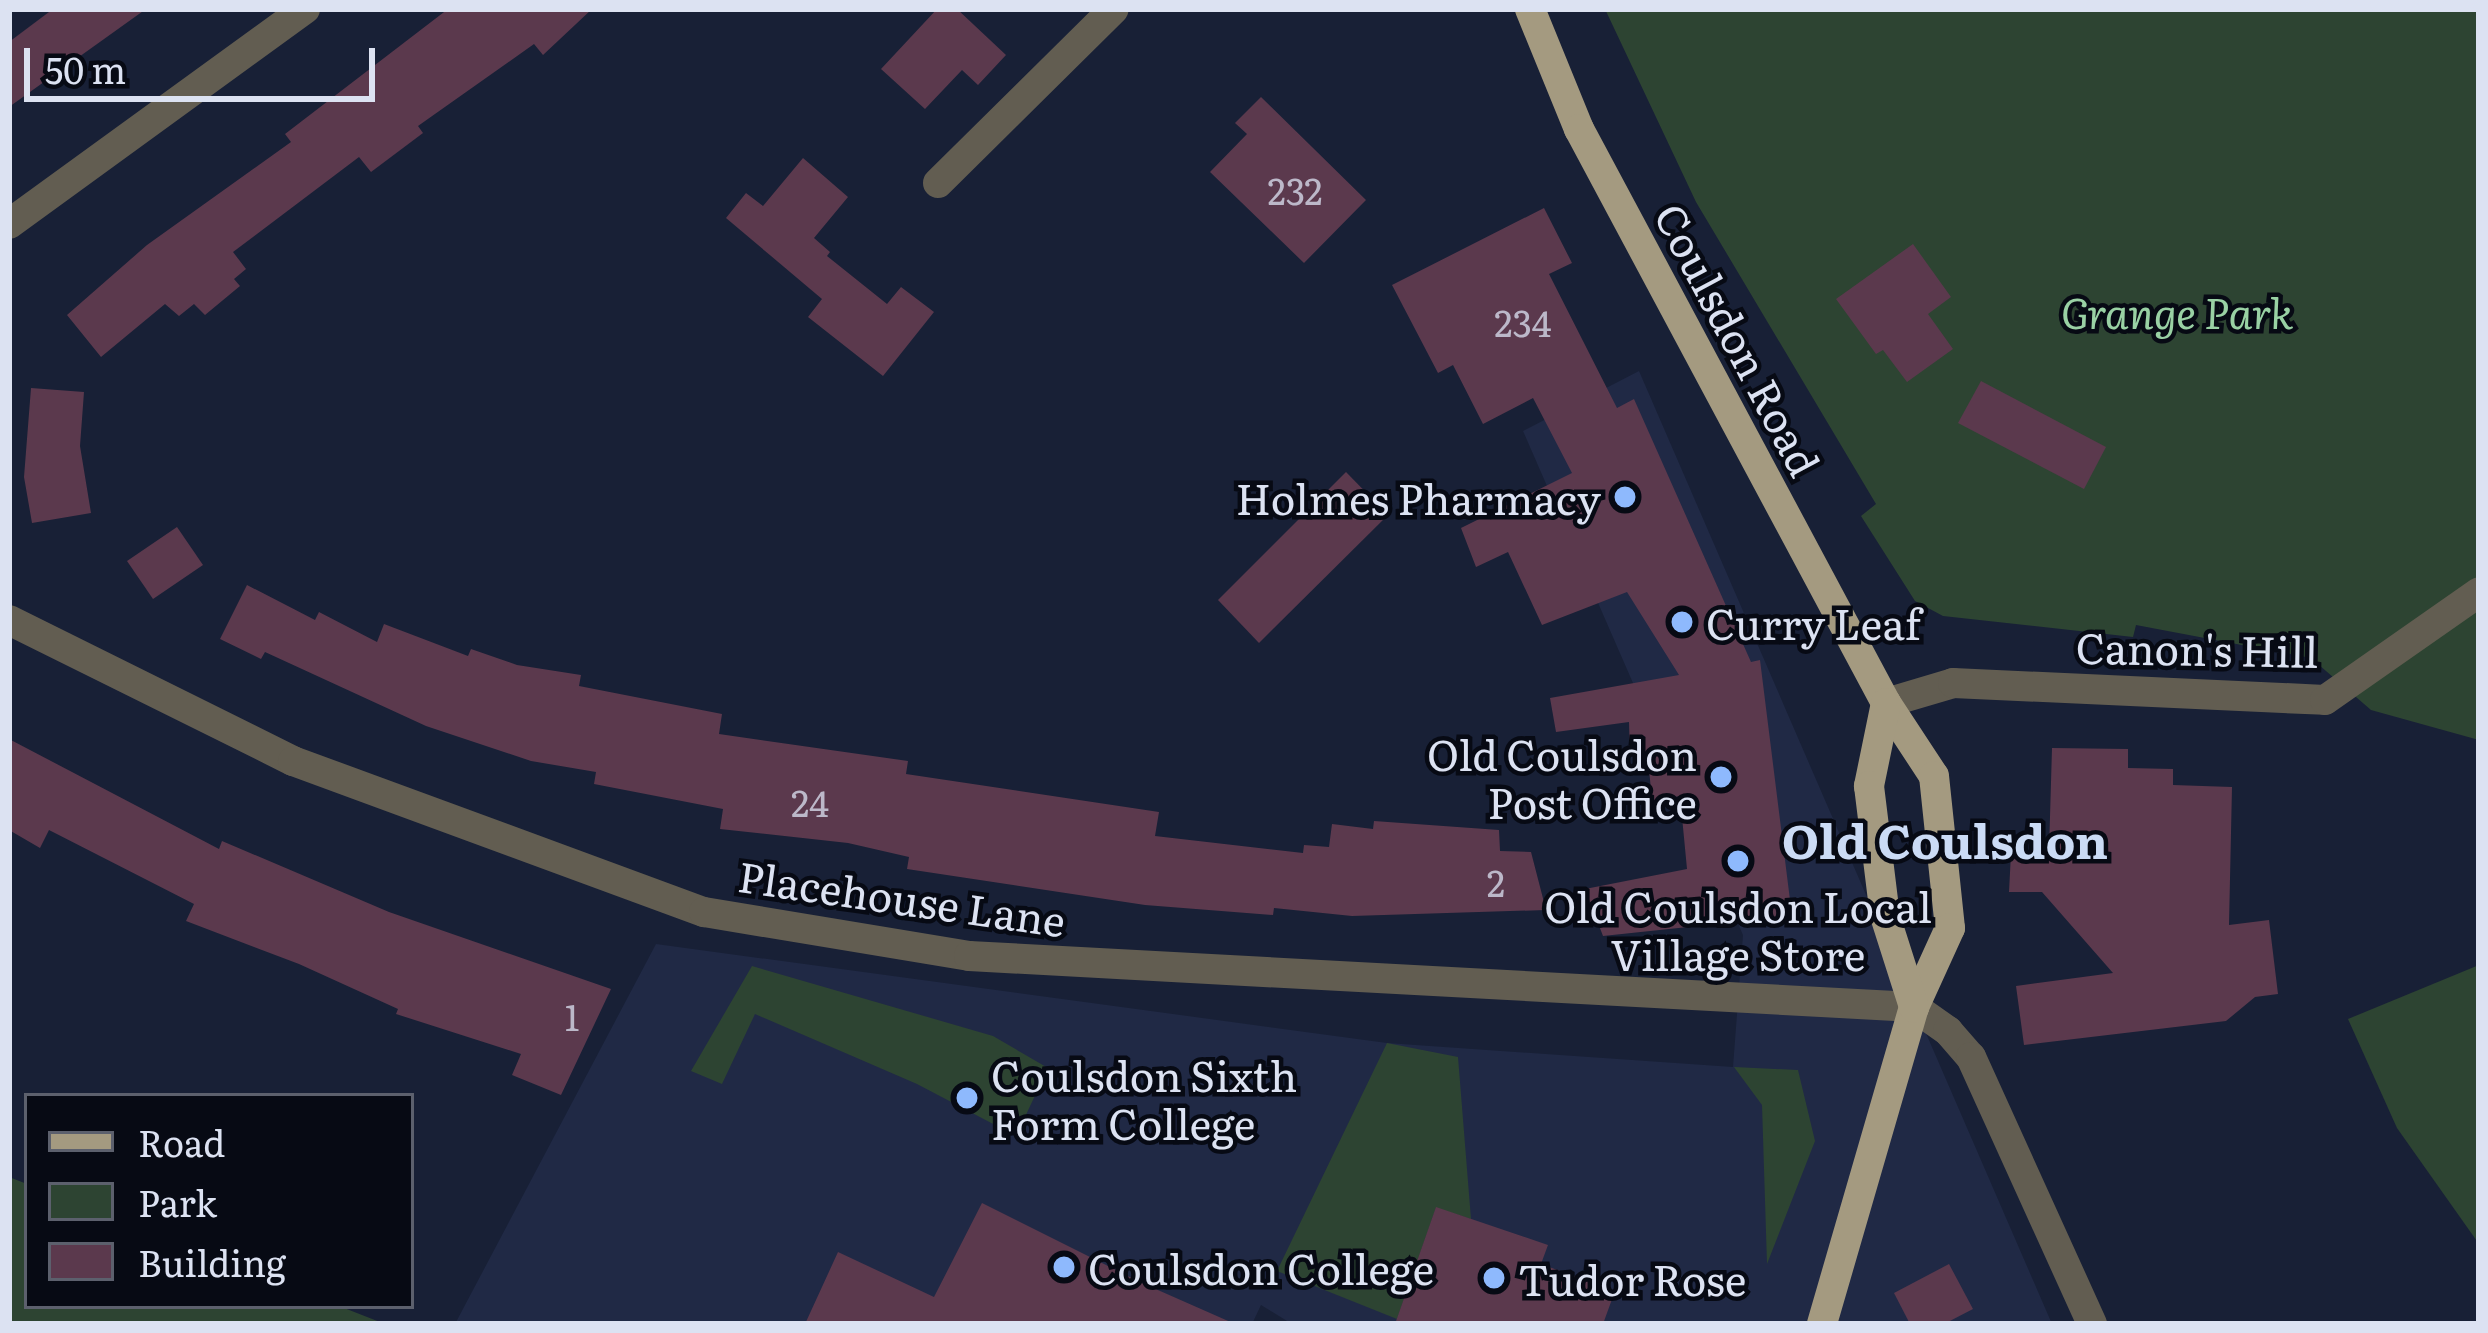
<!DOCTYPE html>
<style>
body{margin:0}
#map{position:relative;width:2488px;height:1333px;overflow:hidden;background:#182036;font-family:Literata,serif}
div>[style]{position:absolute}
.built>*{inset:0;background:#202945}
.green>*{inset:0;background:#2d4432}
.building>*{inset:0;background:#5b394d}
.minor>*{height:30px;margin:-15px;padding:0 15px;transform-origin:15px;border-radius:15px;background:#625d51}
.major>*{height:30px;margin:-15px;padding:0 15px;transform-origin:15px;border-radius:15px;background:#a49a80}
.dots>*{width:33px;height:33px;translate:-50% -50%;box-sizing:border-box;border:6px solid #070a14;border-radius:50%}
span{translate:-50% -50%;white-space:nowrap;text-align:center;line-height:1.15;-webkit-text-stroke:9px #070a14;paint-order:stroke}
.number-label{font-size:36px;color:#bcb8c9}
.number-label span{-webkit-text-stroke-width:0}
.park-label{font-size:42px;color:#99d1a4;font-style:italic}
.street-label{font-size:42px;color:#dce2f2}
.poi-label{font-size:42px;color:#dce2f2}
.right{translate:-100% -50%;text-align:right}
.left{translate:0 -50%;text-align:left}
.quarter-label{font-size:48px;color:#cbdbf5;font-weight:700}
.frame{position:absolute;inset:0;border:12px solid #dce2f2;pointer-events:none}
.legend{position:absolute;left:24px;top:1093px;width:390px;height:216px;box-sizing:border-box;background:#070a14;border:3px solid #5c606d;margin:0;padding:15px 21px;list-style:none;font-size:36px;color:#dce2f2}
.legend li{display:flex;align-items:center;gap:24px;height:60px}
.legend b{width:60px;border:3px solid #5c606d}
.scale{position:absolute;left:24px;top:48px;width:351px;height:54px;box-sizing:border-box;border:6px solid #dce2f2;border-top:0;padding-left:15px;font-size:36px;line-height:42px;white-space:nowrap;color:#dce2f2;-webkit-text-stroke:9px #070a14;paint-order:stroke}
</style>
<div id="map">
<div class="built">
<div style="clip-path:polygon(1639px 371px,2052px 1324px,1292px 1324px,1261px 1305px,1252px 1324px,455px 1324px,656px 944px,1387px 1043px,1733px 1067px,1743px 935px,1523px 431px)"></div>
</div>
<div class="green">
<div style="clip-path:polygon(1605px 9px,2479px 9px,2479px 740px,2371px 710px,2311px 658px,2136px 625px,2133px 637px,1943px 616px,1915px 601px,1861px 516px,1876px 504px,1696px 202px)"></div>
<div style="clip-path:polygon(2479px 965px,2479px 1244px,2397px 1128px,2348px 1019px)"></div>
<div style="clip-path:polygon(752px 966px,993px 1036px,1048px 1068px,1016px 1136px,917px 1084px,755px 1014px,722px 1084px,691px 1071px)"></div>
<div style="clip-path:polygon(1387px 1043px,1458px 1057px,1471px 1219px,1436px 1208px,1397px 1319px,1277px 1271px)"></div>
<div style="clip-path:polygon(1734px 1067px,1798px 1070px,1815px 1141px,1767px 1264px,1762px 1105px)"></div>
<div style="clip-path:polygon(9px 1177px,27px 1184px,27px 1306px,339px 1306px,385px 1324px,9px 1324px)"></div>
</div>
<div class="building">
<div style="clip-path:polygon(53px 9px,146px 9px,9px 107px,9px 42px)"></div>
<div style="clip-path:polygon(448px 9px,592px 9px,543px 55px,534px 44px,418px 126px,423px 133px,371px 172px,359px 157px,233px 252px,246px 269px,234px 279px,240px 286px,205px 315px,194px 304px,179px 316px,165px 304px,101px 357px,67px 315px,147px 245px,291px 142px,285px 134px)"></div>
<div style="clip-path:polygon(937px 9px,957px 9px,1006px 55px,978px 85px,962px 70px,925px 109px,881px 69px)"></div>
<div style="clip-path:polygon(1261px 97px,1366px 200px,1304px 263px,1210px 172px,1247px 134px,1235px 123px)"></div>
<div style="clip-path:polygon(803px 158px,848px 197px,814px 238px,830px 252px,827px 256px,887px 304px,901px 287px,934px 312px,883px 376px,808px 317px,822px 299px,726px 218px,746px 193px,763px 206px)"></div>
<div style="clip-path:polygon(1544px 208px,1572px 263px,1549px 274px,1617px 408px,1634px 399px,1751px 662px,1760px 660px,1792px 916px,1603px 936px,1585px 889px,1687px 869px,1680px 796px,1652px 801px,1648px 758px,1630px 756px,1629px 722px,1556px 732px,1550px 698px,1679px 675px,1627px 592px,1542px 625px,1508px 552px,1476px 567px,1461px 528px,1572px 473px,1533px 398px,1483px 424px,1453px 365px,1438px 373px,1392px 285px)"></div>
<div style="clip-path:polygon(1913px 244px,1951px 297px,1928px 314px,1953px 349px,1907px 382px,1883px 350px,1876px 354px,1836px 299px)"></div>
<div style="clip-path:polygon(1981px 381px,2106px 447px,2084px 489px,1958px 423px)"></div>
<div style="clip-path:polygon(31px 388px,84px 392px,80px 446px,91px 513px,32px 523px,24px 477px)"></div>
<div style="clip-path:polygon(1346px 472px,1388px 515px,1259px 643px,1218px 600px)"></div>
<div style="clip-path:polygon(177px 527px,203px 565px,153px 599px,127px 561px)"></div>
<div style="clip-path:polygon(247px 585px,315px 620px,319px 612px,377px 642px,384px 624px,468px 656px,471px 649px,517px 665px,581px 675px,579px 686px,722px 714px,719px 734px,908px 761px,906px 774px,1159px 812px,1155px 836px,1303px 853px,1304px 845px,1329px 847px,1332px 824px,1373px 829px,1374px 821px,1499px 830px,1500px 851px,1531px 852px,1546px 910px,1352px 916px,1274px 908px,1273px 915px,1145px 905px,907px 869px,909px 857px,848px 843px,720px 829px,723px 809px,594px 784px,596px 772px,531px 761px,426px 726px,265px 652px,261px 659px,220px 639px)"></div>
<div style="clip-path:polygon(9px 739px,219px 849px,222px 841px,389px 912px,611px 989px,561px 1095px,512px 1075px,521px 1054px,396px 1014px,398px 1009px,299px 964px,186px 921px,194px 904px,49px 830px,40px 848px,9px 830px)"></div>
<div style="clip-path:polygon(2052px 748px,2128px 749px,2128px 768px,2173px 769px,2173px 785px,2232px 787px,2229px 925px,2269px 920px,2278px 994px,2255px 997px,2226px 1021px,2024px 1045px,2016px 986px,2113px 973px,2042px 892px,2009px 892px,2011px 853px,2049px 851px)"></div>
<div style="clip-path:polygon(982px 1203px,1142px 1283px,1235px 1324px,805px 1324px,838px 1252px,934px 1297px)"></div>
<div style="clip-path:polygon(1436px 1207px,1548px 1245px,1541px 1264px,1615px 1291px,1603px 1324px,1395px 1324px)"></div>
<div style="clip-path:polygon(1949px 1264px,1973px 1309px,1944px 1324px,1910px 1324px,1894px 1293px)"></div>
</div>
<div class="minor">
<div style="left:938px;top:183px;width:247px;rotate:-44.7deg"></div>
<div style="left:9px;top:224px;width:366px;rotate:-36deg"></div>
<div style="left:9px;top:620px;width:317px;rotate:26.4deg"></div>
<div style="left:293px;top:761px;width:438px;rotate:20.2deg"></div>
<div style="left:704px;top:912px;width:269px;rotate:9.4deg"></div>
<div style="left:969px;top:956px;width:946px;rotate:3.09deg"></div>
<div style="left:1914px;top:1007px;width:42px;rotate:35.2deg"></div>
<div style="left:1948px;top:1031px;width:35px;rotate:49deg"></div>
<div style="left:1971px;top:1057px;width:293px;rotate:65.6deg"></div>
<div style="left:1886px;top:703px;width:70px;rotate:-16.6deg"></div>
<div style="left:1953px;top:683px;width:372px;rotate:2.6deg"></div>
<div style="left:2325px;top:700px;width:188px;rotate:-35deg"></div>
</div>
<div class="major">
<div style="left:1530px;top:9px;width:130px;rotate:67.8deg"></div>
<div style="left:1579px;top:129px;width:651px;rotate:61.86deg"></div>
<div style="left:1886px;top:703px;width:87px;rotate:56.7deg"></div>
<div style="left:1934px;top:776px;width:153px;rotate:84deg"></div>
<div style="left:1950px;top:928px;width:87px;rotate:114.5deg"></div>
<div style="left:1914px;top:1007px;width:330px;rotate:106.2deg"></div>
<div style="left:1886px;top:703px;width:85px;rotate:101.6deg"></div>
<div style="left:1869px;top:786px;width:131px;rotate:83deg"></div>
<div style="left:1885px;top:916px;width:96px;rotate:72.3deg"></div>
</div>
<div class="dots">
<div style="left:1625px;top:497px;background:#8eb9fd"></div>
<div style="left:1682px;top:622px;background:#8eb9fd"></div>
<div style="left:1721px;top:777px;background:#8eb9fd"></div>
<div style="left:1738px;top:861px;background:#8eb9fd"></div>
<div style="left:967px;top:1098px;background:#8eb9fd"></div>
<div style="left:1064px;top:1267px;background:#8eb9fd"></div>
<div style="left:1494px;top:1278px;background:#8eb9fd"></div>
</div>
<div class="number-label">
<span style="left:1295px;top:190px">232</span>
<span style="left:1523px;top:322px">234</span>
<span style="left:810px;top:802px">24</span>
<span style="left:1496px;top:882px">2</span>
<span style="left:572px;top:1016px">1</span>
</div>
<div class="park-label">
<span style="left:2177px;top:311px">Grange Park</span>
</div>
<div class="street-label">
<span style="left:1739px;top:339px;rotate:62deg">Coulsdon Road</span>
<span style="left:2197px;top:648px;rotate:1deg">Canon's Hill</span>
<span style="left:902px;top:897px;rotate:8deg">Placehouse Lane</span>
</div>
<div class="poi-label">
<span class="right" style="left:1601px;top:497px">Holmes Pharmacy</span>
<span class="left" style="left:1706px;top:622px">Curry Leaf</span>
<span class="right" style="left:1697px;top:777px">Old Coulsdon<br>Post Office</span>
<span style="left:1738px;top:929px">Old Coulsdon Local<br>Village Store</span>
<span class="left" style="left:991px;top:1098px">Coulsdon Sixth<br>Form College</span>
<span class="left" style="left:1088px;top:1267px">Coulsdon College</span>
<span class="left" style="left:1518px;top:1278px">Tudor Rose</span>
</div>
<div class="quarter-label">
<span style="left:1945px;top:839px">Old Coulsdon</span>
</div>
<div class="frame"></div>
<ul class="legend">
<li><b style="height:15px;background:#a49a80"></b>Road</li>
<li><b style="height:33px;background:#2d4432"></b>Park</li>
<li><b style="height:33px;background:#5b394d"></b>Building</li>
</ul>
<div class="scale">50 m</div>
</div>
